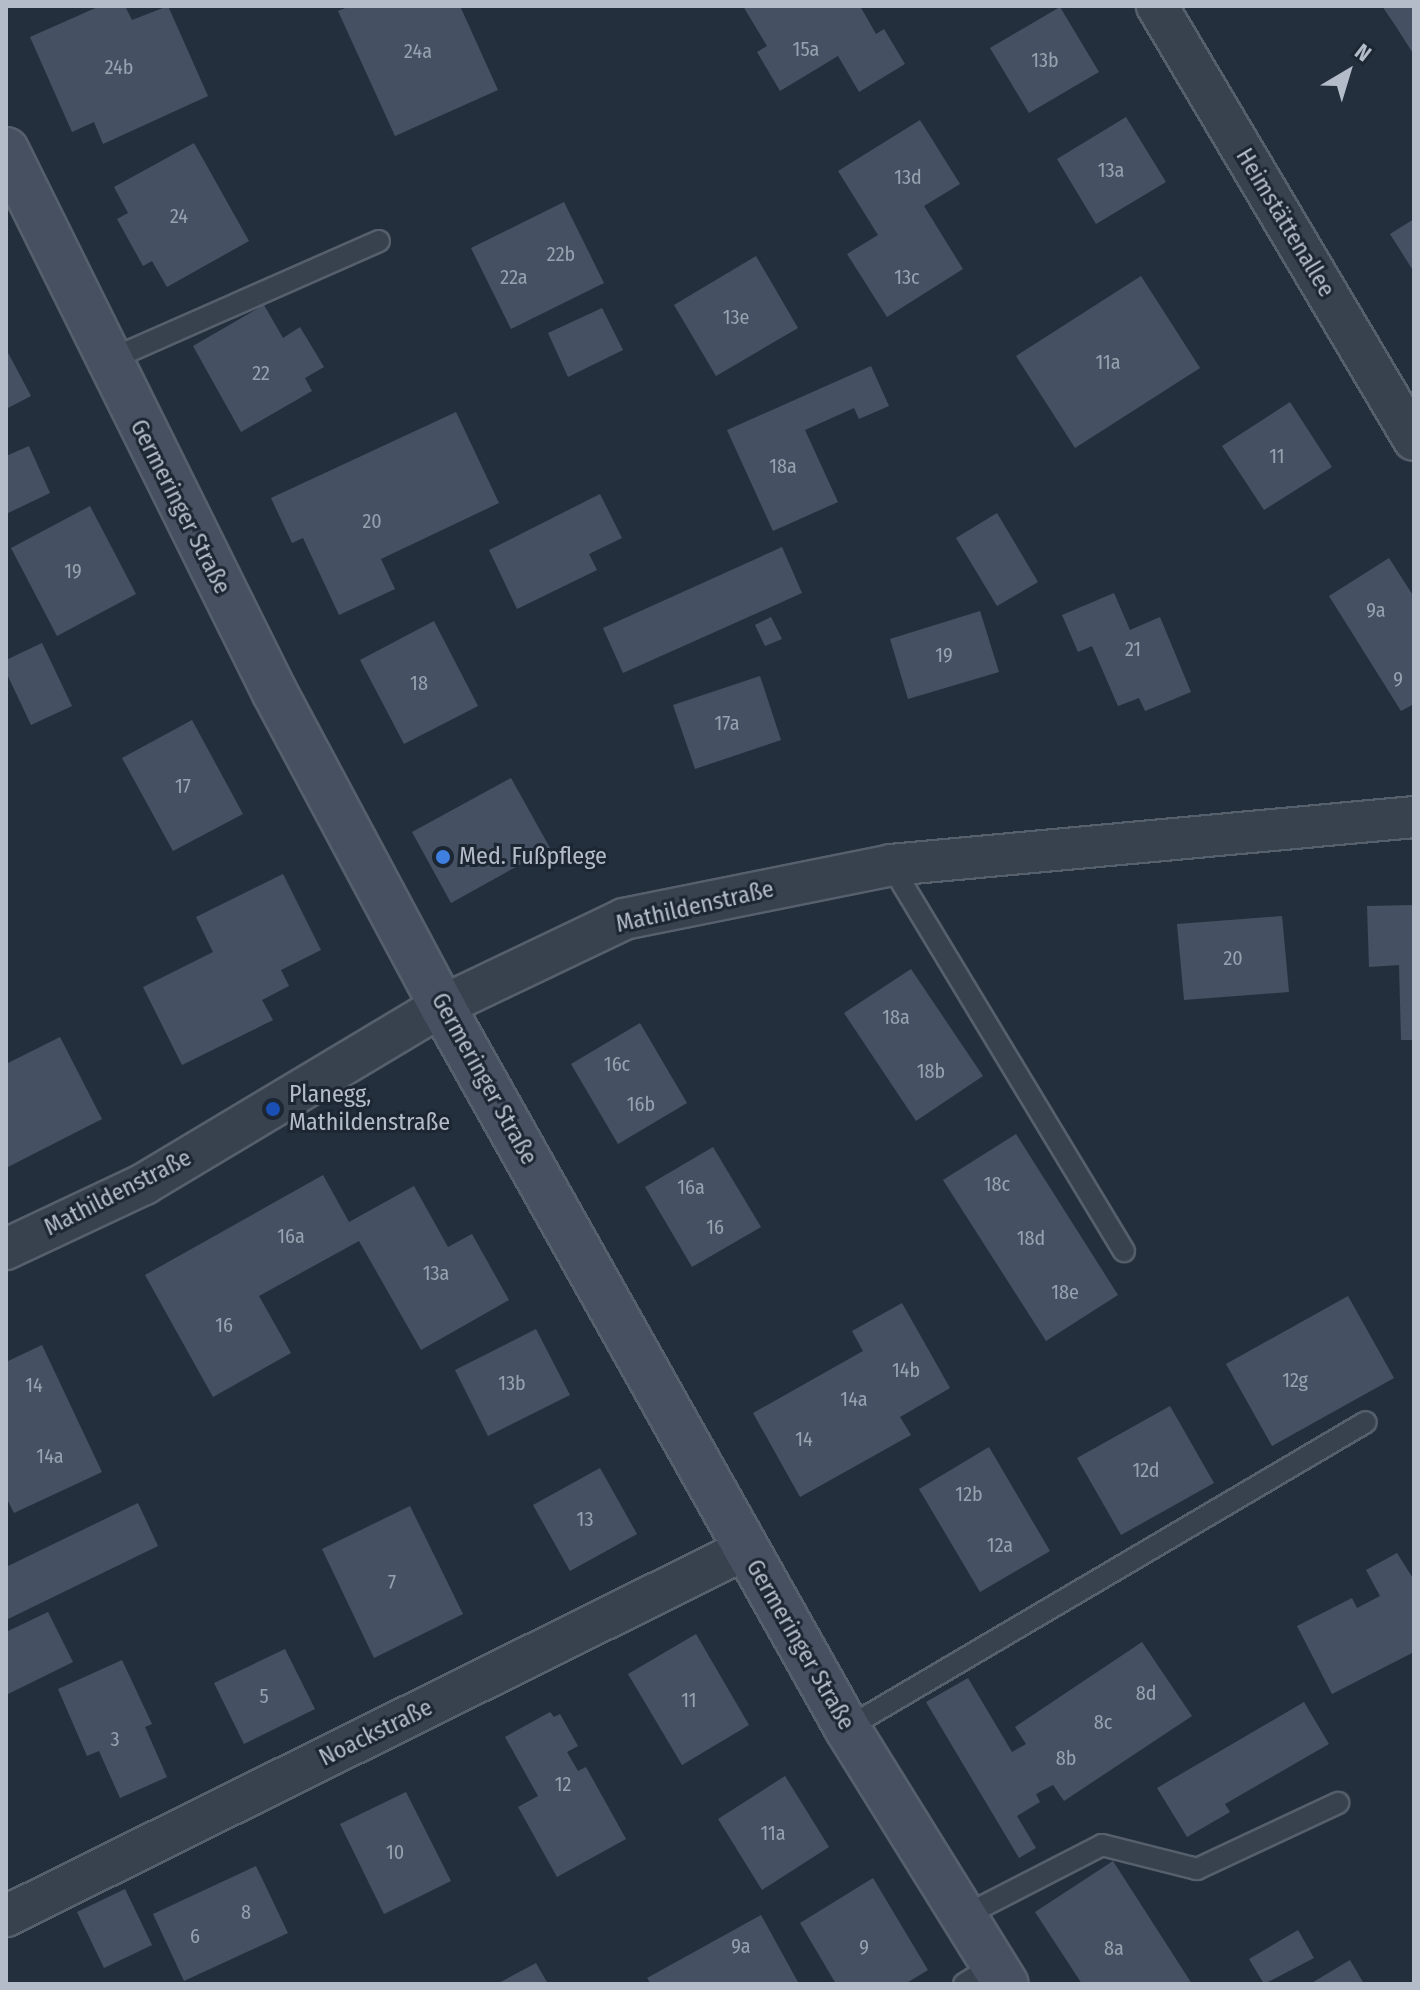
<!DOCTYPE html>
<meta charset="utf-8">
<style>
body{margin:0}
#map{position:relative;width:1420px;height:1990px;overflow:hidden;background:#242f3e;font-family:"Fira Sans Condensed",sans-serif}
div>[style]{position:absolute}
.building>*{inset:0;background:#455162}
.roads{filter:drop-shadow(2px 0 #565f6c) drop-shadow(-2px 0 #565f6c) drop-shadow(0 2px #565f6c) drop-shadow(0 -2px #565f6c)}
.lane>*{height:20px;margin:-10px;padding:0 10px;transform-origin:10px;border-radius:10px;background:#38414e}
.street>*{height:40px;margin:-20px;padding:0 20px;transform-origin:20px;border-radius:20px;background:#38414e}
.secondary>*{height:44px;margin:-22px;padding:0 22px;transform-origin:22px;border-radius:22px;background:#465061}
.dots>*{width:22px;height:22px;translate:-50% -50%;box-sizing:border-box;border:4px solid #1d2633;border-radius:50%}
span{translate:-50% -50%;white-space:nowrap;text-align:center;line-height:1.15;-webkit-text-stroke:6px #1d2633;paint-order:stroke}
.number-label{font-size:20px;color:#98a1af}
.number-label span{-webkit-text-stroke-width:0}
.street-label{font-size:24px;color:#b4bcc9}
.poi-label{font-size:24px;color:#b4bcc9}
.left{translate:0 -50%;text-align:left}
.frame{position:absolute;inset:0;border:8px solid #b4bcc9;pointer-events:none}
.north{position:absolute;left:1308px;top:32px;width:80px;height:80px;-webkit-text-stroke:6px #1d2633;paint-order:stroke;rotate:38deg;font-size:22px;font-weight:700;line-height:32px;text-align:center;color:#b4bcc9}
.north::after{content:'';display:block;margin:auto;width:28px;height:36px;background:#b4bcc9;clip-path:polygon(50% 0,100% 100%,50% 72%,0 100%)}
</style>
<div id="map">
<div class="building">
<div style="clip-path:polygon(100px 6px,125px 6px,132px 20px,168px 6px,208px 96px,103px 144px,94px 122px,72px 132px,30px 37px)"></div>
<div style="clip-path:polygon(350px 6px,460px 6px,498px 90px,395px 136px,338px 11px)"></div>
<div style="clip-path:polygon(743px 6px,860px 6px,876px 34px,884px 29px,905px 64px,859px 92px,838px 56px,780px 91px,757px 52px,767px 46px)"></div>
<div style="clip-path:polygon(1382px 6px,1414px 6px,1414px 55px,1395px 25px)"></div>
<div style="clip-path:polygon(1060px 7px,1099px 72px,1029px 113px,990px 48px)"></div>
<div style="clip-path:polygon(1126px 117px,1166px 182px,1096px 224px,1057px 159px)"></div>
<div style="clip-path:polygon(920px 120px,960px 184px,924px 206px,963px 269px,887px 317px,847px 254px,878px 235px,838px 171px)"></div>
<div style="clip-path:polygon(194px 143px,249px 241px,167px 287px,152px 261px,143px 266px,117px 219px,128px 213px,114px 187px)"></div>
<div style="clip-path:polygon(564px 202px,604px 283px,511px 329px,471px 248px)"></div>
<div style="clip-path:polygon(1414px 219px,1414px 272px,1390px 234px)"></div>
<div style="clip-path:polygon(756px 256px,798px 328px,716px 376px,674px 305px)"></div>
<div style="clip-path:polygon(1141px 276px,1200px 368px,1075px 448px,1016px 356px)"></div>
<div style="clip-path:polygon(264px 305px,283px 338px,300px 327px,324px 367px,305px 378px,312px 391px,241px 432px,193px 346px)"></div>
<div style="clip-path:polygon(602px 308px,623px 350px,568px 377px,548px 333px)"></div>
<div style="clip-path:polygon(6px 349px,31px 396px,6px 409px)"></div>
<div style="clip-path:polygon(871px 366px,889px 406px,859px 419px,854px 408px,805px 430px,838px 502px,773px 531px,727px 430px)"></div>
<div style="clip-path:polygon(1290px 402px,1332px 467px,1264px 510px,1222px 446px)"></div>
<div style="clip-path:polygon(456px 412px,499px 503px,381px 559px,395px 589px,339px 615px,303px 538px,292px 543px,271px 498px)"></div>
<div style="clip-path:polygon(29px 446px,50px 493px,6px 514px,6px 456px)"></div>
<div style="clip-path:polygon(600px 494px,622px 538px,589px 554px,597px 570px,517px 609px,489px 550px)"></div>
<div style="clip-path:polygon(90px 506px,136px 594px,57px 636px,11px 548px)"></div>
<div style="clip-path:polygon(997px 513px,1038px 582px,997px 606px,956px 538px)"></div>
<div style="clip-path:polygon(782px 547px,802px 593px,623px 673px,603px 628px)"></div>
<div style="clip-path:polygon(1389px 558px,1414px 597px,1414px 704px,1401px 711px,1329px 596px)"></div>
<div style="clip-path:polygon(1114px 593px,1130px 630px,1160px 617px,1191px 692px,1145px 711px,1139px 698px,1118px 706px,1092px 646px,1078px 652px,1062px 615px)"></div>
<div style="clip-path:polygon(980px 611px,999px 672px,908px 699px,890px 639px)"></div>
<div style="clip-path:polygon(771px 617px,782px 639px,765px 646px,755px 625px)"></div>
<div style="clip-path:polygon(434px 621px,478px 706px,404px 744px,360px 660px)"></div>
<div style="clip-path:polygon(42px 643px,72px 706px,31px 725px,6px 672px,6px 660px)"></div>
<div style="clip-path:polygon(760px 676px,781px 740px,695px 769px,673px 705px)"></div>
<div style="clip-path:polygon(192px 720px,243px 814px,173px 851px,122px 758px)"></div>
<div style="clip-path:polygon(511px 778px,550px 848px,451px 903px,412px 832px)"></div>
<div style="clip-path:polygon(283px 874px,321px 950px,281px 970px,289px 986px,262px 1000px,273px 1020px,182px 1065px,143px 987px,213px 952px,196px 917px)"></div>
<div style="clip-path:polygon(1414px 905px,1414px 1040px,1401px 1040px,1399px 965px,1369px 967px,1367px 906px)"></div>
<div style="clip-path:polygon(1282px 916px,1289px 992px,1184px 1000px,1177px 924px)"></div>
<div style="clip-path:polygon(911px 969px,983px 1076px,916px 1121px,844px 1013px)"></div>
<div style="clip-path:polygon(640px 1023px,687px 1103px,618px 1144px,571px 1064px)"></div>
<div style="clip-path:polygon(60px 1037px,102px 1119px,6px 1168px,6px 1064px)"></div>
<div style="clip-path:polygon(1016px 1134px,1118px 1295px,1046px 1341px,943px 1180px)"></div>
<div style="clip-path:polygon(713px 1147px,761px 1227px,692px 1267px,645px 1187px)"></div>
<div style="clip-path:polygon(323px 1175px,349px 1222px,414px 1186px,448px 1247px,472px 1234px,509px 1300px,421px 1350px,359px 1241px,259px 1296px,291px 1353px,213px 1397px,145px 1275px)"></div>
<div style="clip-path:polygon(1348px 1296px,1394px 1378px,1272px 1446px,1226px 1364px)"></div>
<div style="clip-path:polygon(902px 1303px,950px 1388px,900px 1417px,911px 1435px,800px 1497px,753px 1413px,863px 1351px,852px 1331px)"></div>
<div style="clip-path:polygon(536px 1329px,570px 1395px,488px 1436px,455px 1370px)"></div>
<div style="clip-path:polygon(42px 1345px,102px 1472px,14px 1513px,6px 1497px,6px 1362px)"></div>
<div style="clip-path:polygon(1170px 1406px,1214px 1483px,1121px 1535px,1077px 1458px)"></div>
<div style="clip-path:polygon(989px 1447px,1050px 1551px,980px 1592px,919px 1489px)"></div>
<div style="clip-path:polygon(600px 1468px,637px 1534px,570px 1571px,533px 1505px)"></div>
<div style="clip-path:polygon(138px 1503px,158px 1546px,6px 1620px,6px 1567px)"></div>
<div style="clip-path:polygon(410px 1506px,463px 1614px,374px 1658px,322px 1549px)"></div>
<div style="clip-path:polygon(1397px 1553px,1414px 1580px,1414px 1652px,1332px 1694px,1297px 1626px,1352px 1598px,1357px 1608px,1380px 1596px,1366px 1570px)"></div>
<div style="clip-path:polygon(48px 1612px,73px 1662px,6px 1695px,6px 1632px)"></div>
<div style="clip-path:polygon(696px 1634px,749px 1725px,682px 1765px,628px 1674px)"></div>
<div style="clip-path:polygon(1142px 1642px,1192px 1716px,1064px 1801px,1053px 1785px,1036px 1794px,1040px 1802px,1017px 1816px,1036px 1848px,1019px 1858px,926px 1702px,968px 1678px,1012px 1752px,1026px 1744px,1015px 1727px)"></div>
<div style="clip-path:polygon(285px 1649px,315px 1709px,244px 1744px,214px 1683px)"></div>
<div style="clip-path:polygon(122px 1660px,152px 1724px,145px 1727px,167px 1777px,120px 1798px,99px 1751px,87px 1756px,58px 1689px)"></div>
<div style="clip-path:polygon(1304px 1702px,1329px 1744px,1225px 1804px,1230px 1812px,1187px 1837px,1157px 1788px)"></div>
<div style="clip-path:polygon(550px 1712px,554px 1717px,560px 1714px,578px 1746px,567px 1752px,578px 1771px,586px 1767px,626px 1839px,557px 1877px,518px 1807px,538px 1796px,505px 1737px)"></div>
<div style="clip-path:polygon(785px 1776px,829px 1847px,762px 1890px,718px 1819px)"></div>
<div style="clip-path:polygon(406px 1792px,451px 1881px,384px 1914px,340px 1824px)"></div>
<div style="clip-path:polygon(1113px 1861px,1192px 1984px,1082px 1984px,1035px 1912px)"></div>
<div style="clip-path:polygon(256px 1866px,288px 1933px,184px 1981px,153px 1914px)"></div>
<div style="clip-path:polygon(873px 1878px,928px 1970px,905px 1984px,836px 1984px,800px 1923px)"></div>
<div style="clip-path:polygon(125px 1889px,152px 1945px,104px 1968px,77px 1912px)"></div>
<div style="clip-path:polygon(761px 1915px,799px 1984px,651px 1984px,647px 1978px)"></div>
<div style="clip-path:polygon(1298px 1930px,1314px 1958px,1264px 1984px,1249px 1959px)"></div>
<div style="clip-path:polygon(1350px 1960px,1364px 1984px,1310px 1984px)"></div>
<div style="clip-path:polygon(536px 1963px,548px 1984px,497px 1984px)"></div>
</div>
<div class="roads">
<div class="lane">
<div style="left:107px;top:361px;width:297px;rotate:-23.8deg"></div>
<div style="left:891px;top:865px;width:451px;rotate:58.9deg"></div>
<div style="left:847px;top:1728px;width:602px;rotate:-30.52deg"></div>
<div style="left:964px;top:1916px;width:155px;rotate:-27.2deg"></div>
<div style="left:1102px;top:1845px;width:98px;rotate:14.2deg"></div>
<div style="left:1197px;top:1869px;width:156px;rotate:-25.1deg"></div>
<div style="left:964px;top:1984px;width:36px;rotate:-32deg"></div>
</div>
<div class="street">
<div style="left:1157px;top:6px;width:504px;rotate:59.37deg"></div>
<div style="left:6px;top:1249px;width:153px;rotate:-25.2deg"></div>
<div style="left:144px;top:1184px;width:347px;rotate:-30.9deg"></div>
<div style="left:442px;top:1006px;width:202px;rotate:-25.5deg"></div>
<div style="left:624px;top:919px;width:272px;rotate:-11.4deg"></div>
<div style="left:891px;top:865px;width:525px;rotate:-5.24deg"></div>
<div style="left:6px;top:1916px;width:826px;rotate:-26.38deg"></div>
</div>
<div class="secondary">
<div style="left:6px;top:150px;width:606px;rotate:63.65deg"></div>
<div style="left:275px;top:693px;width:355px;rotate:61.9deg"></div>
<div style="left:442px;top:1006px;width:828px;rotate:60.71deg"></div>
<div style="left:847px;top:1728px;width:301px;rotate:58.2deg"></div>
</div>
</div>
<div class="dots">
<div style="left:443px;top:857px;background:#3f7fe0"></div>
<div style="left:273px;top:1109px;background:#1a4fb4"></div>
</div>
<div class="number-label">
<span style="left:806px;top:49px">15a</span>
<span style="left:418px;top:51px">24a</span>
<span style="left:1045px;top:60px">13b</span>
<span style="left:119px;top:67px">24b</span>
<span style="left:1111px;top:170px">13a</span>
<span style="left:908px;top:177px">13d</span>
<span style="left:179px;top:216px">24</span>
<span style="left:561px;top:254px">22b</span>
<span style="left:514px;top:277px">22a</span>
<span style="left:907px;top:277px">13c</span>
<span style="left:736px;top:317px">13e</span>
<span style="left:1108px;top:362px">11a</span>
<span style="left:261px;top:373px">22</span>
<span style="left:1277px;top:456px">11</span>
<span style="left:783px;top:466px">18a</span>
<span style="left:372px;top:521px">20</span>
<span style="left:73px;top:571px">19</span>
<span style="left:1376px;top:610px">9a</span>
<span style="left:1133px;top:649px">21</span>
<span style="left:944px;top:655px">19</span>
<span style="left:1398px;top:679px">9</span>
<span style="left:419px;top:683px">18</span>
<span style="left:727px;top:723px">17a</span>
<span style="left:183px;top:786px">17</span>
<span style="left:1233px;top:958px">20</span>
<span style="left:896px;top:1017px">18a</span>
<span style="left:617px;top:1064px">16c</span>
<span style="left:931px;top:1071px">18b</span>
<span style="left:641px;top:1104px">16b</span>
<span style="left:997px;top:1184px">18c</span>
<span style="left:691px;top:1187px">16a</span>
<span style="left:715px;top:1227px">16</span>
<span style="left:291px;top:1236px">16a</span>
<span style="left:1031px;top:1238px">18d</span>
<span style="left:436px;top:1273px">13a</span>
<span style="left:1065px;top:1292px">18e</span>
<span style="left:224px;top:1325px">16</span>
<span style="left:906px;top:1370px">14b</span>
<span style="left:1295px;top:1380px">12g</span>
<span style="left:512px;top:1383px">13b</span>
<span style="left:34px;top:1385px">14</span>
<span style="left:854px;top:1399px">14a</span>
<span style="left:804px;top:1439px">14</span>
<span style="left:50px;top:1456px">14a</span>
<span style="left:1146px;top:1470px">12d</span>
<span style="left:969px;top:1494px">12b</span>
<span style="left:585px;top:1519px">13</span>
<span style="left:1000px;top:1545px">12a</span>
<span style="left:392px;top:1582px">7</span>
<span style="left:1146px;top:1693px">8d</span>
<span style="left:264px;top:1696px">5</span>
<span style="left:689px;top:1700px">11</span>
<span style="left:1103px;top:1722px">8c</span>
<span style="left:115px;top:1739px">3</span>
<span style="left:1066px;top:1758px">8b</span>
<span style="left:563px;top:1784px">12</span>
<span style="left:773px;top:1833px">11a</span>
<span style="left:395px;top:1852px">10</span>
<span style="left:246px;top:1912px">8</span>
<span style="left:195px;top:1936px">6</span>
<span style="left:741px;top:1946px">9a</span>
<span style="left:864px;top:1947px">9</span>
<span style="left:1114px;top:1948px">8a</span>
</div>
<div class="street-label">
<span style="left:1285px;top:223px;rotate:59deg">Heimstättenallee</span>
<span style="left:180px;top:507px;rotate:63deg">Germeringer Straße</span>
<span style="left:695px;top:907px;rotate:-13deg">Mathildenstraße</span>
<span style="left:484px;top:1079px;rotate:61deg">Germeringer Straße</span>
<span style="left:118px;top:1193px;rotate:-27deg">Mathildenstraße</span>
<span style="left:800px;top:1645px;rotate:60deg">Germeringer Straße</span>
<span style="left:376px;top:1733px;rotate:-26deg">Noackstraße</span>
</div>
<div class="poi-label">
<span class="left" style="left:459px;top:857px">Med. Fußpflege</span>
<span class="left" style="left:289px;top:1109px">Planegg,<br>Mathildenstraße</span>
</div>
<div class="frame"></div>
<div class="north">N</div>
</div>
